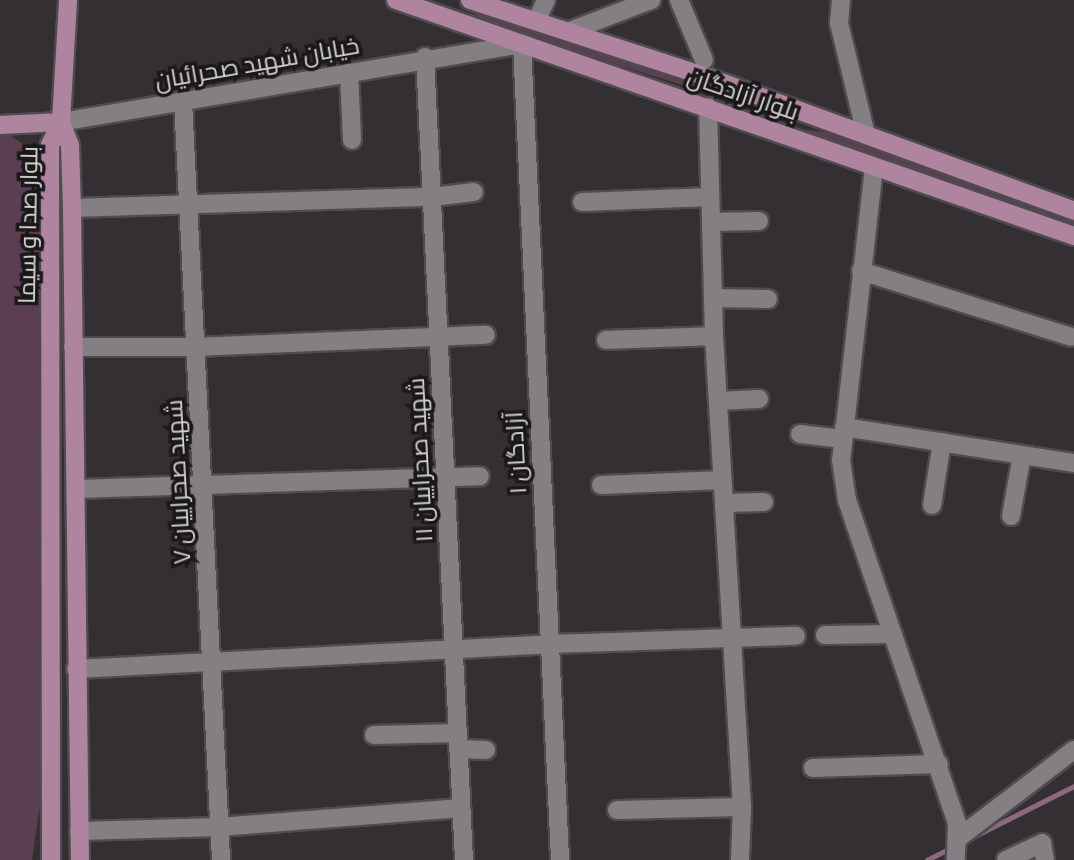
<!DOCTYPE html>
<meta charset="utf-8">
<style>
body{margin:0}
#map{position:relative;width:1074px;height:860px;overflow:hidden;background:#342f32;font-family:"PT Sans Narrow",Cairo,sans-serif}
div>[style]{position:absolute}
.green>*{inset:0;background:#5b3e50}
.stream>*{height:4.5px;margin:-2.25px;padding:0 2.25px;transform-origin:2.25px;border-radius:2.25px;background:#8b6a7e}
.roads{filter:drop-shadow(2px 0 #4f4b4e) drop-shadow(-2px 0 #4f4b4e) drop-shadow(0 2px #4f4b4e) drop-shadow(0 -2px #4f4b4e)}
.minor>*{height:18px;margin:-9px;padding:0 9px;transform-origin:9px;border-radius:9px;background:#847f82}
.major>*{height:18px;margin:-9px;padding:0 9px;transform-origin:9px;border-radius:9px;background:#af849f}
span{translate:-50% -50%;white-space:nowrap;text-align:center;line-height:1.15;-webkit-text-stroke:7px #1a1819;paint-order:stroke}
.street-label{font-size:24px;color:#d5d2d4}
</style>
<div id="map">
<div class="green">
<div style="clip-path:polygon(437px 8px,492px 17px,724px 91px,758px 109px)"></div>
<div style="clip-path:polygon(791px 128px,840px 134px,1074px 218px,1074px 230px)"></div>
<div style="clip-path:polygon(0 135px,11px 136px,35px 152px,39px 186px,42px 790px,32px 860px,0 860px)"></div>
</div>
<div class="stream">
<div style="left:971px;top:838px;width:115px;rotate:-26.8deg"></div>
<div style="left:927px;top:860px;width:27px;rotate:-27deg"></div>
</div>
<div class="roads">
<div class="minor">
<div style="left:679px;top:0;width:65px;rotate:67.4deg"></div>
<div style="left:841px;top:0;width:23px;rotate:95deg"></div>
<div style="left:839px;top:23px;width:115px;rotate:76.4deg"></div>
<div style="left:537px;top:20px;width:22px;rotate:-66deg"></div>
<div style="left:570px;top:31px;width:87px;rotate:-20.9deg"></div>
<div style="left:425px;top:57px;width:804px;rotate:87.22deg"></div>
<div style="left:349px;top:73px;width:67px;rotate:87.4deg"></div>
<div style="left:183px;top:101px;width:760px;rotate:87.13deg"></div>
<div style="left:708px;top:107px;width:229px;rotate:88.5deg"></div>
<div style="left:714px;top:336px;width:472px;rotate:86.6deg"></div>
<div style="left:742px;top:807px;width:53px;rotate:92.2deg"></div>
<div style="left:61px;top:122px;width:468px;rotate:-9.6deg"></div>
<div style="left:522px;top:44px;width:817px;rotate:87.33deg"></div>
<div style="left:874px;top:167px;width:295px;rotate:96.4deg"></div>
<div style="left:841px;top:460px;width:40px;rotate:81.5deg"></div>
<div style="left:847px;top:500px;width:342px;rotate:71.2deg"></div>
<div style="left:957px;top:824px;width:36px;rotate:92deg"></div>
<div style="left:582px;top:202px;width:128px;rotate:-2.2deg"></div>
<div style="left:72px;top:208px;width:360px;rotate:-1.8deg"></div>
<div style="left:432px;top:197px;width:42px;rotate:-6.8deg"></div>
<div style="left:711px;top:222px;width:48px;rotate:-1.2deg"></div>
<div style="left:861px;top:271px;width:220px;rotate:17.4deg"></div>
<div style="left:713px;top:298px;width:55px;rotate:1deg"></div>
<div style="left:606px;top:340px;width:108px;rotate:-2.1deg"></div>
<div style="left:73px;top:347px;width:122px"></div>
<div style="left:195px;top:347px;width:291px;rotate:-2.4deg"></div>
<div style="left:718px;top:401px;width:41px;rotate:-2.8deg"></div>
<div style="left:844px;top:427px;width:233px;rotate:8.9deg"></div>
<div style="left:800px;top:434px;width:43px;rotate:6.6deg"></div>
<div style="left:601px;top:485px;width:121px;rotate:-2.4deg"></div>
<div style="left:76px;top:489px;width:404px;rotate:-1.8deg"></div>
<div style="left:724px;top:503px;width:40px;rotate:-1.4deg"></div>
<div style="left:932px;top:505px;width:64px;rotate:-81deg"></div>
<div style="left:1011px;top:516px;width:62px;rotate:-79.8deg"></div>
<div style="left:825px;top:635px;width:68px;rotate:-0.8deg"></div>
<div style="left:76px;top:669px;width:475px;rotate:-3deg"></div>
<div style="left:550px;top:644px;width:246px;rotate:-1.9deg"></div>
<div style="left:374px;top:735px;width:84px;rotate:-1.4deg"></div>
<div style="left:458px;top:749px;width:28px;rotate:2deg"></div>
<div style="left:813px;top:768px;width:126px;rotate:-1.8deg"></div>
<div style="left:617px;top:810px;width:125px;rotate:-1.4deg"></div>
<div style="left:79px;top:831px;width:140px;rotate:-1.6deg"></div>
<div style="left:219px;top:827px;width:243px;rotate:-4.5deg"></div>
<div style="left:957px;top:839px;width:147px;rotate:-37.3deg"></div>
<div style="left:1006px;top:860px;width:40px;rotate:-25deg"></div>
<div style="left:1042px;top:843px;width:17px;rotate:80deg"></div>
</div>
<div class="major">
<div style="left:396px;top:0;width:718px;rotate:19.19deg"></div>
<div style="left:470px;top:0;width:246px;rotate:18deg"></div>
<div style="left:704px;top:76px;width:394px;rotate:20deg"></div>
<div style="left:61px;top:122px;width:25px;rotate:69deg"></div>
<div style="left:70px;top:145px;width:63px;rotate:88.2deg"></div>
<div style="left:72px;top:208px;width:652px;rotate:89.3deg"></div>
<div style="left:0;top:125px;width:61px;rotate:-2.8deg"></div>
<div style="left:51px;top:860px;width:715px;rotate:-90.08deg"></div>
<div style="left:50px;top:145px;width:25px;rotate:-64deg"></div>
<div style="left:61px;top:122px;width:122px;rotate:-86.7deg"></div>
</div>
</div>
<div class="street-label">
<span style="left:257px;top:63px;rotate:-10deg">خیابان شهید صحرائیان</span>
<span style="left:743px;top:94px;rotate:19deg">بلوار آزادگان</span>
<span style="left:28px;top:225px;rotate:-89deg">بلوار صدا و سیما</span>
<span style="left:516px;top:453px;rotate:-93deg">آزادگان ۱</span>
<span style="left:420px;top:460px;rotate:-93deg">شهید صحراییان ۱۱</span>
<span style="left:178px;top:482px;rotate:-93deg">شهید صحراییان ۷</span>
</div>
</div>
